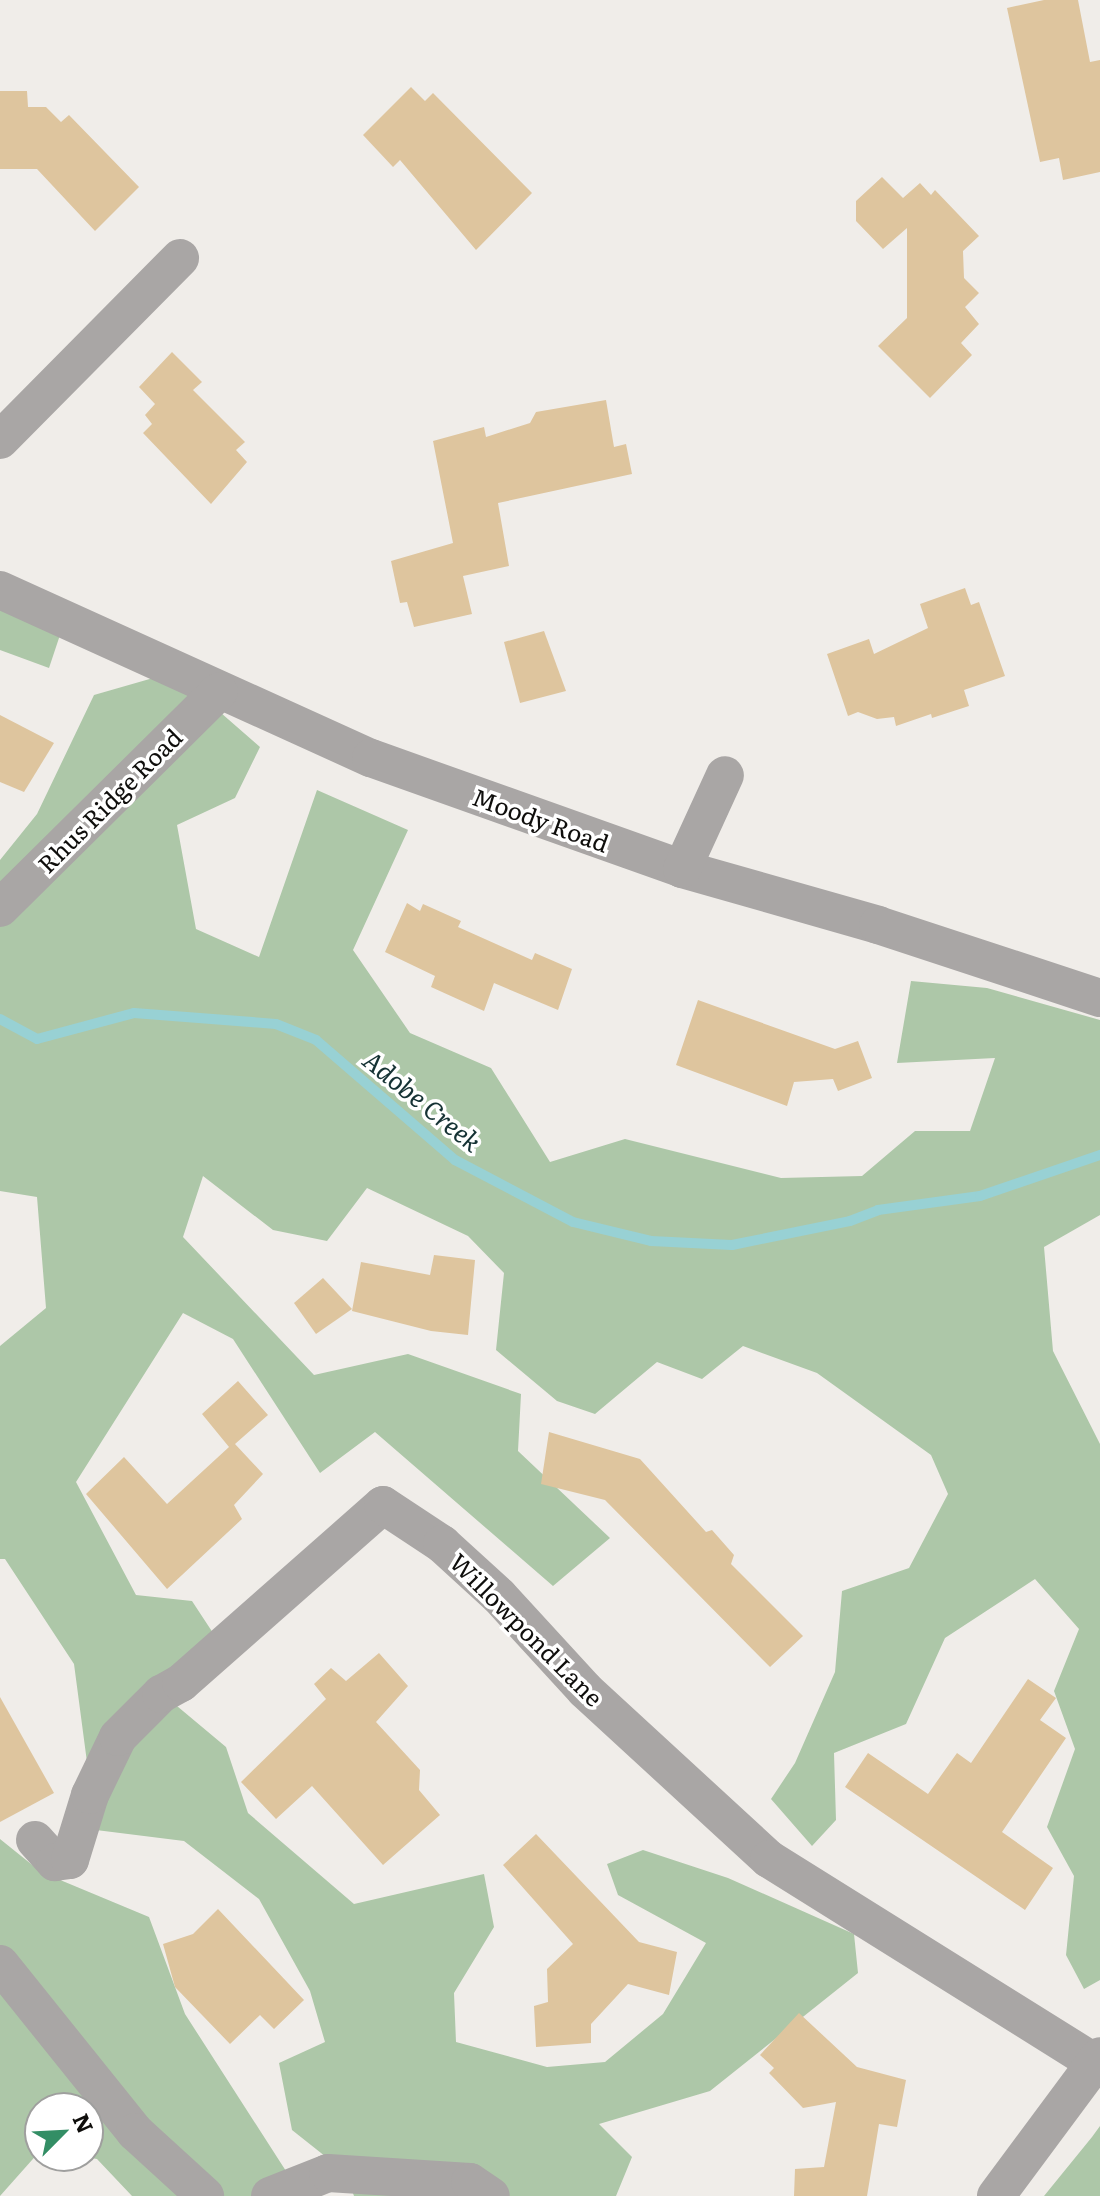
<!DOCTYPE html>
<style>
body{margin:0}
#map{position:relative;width:1100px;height:2196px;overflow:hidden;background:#f0ede9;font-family:Literata,serif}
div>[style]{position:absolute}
.green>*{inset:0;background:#adc7a8}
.stream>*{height:10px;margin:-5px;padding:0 5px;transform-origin:5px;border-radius:5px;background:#98d1d4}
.building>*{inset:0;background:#dec59e}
.minor>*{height:38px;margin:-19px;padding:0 19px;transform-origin:19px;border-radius:19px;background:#a9a6a5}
span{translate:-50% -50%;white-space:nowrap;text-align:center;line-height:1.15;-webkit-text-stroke:7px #fff;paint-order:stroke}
.street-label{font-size:24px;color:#0f0e0c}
.water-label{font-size:26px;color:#153234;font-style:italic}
.north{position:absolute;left:24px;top:2092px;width:80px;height:80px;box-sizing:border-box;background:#fff;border:2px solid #9f9f9e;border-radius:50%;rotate:66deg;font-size:22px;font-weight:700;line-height:32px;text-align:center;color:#0f0e0c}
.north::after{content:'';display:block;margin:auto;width:28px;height:36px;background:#338e65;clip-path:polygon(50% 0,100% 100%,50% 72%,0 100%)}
</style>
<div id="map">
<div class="green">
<div style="clip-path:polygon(0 597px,61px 632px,49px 668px,0 650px)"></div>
<div style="clip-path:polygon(174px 672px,260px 747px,235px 798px,177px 825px,196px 929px,259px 957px,317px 790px,408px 830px,353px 950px,410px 1033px,491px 1068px,550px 1162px,625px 1139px,781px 1178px,862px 1176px,915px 1131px,970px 1131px,995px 1058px,897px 1063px,911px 981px,987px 988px,1100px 1020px,1100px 1215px,1044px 1247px,1053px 1351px,1100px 1444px,1100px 1980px,1084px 1989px,1066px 1955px,1074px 1876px,1047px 1827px,1075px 1749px,1054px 1691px,1079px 1629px,1035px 1579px,945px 1638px,906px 1724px,834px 1753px,836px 1820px,812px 1846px,771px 1799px,795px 1763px,835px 1672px,842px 1591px,909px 1568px,948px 1494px,931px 1455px,817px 1373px,743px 1346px,702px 1379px,657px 1362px,595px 1414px,557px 1401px,496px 1350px,504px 1273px,468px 1236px,367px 1188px,327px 1241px,273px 1230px,203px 1176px,183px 1237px,314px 1375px,408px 1354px,521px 1394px,518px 1451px,610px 1538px,553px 1586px,375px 1432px,320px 1473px,233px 1339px,183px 1313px,76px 1482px,136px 1595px,192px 1601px,215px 1636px,171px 1701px,226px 1747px,248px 1813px,354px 1904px,484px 1874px,494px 1927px,454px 1993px,456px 2042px,547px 2067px,605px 2062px,663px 2014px,706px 1943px,618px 1895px,607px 1864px,643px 1850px,728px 1878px,854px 1934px,858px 1973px,710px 2091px,599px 2124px,632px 2157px,616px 2196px,354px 2196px,345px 2172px,292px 2130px,279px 2063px,325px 2042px,310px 1991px,259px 1899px,184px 1841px,96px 1830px,74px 1664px,5px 1559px,0 1559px,0 1346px,46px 1308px,37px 1197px,0 1191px,0 860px,37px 814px,94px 695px)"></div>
<div style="clip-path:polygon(0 1839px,41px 1872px,149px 1917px,185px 2014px,302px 2196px,132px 2196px,97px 2159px,80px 2156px,88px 2156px,88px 2108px,40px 2108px,40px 2151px,0 2196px)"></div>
<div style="clip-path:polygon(1100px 2126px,1100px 2196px,1044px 2196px,1092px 2137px)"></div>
</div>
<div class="stream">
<div style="left:0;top:1019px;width:42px;rotate:28.4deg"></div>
<div style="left:37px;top:1039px;width:100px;rotate:-15deg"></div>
<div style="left:134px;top:1013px;width:142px;rotate:4.4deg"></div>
<div style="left:276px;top:1024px;width:43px;rotate:21.8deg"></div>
<div style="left:316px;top:1040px;width:184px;rotate:40.8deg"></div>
<div style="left:455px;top:1160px;width:133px;rotate:27.7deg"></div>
<div style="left:573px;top:1222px;width:80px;rotate:13.7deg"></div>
<div style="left:651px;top:1241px;width:81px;rotate:2.8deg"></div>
<div style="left:732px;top:1245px;width:120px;rotate:-11.5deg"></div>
<div style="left:850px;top:1221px;width:30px;rotate:-21deg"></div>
<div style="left:878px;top:1210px;width:103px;rotate:-7.8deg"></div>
<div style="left:980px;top:1196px;width:127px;rotate:-18.9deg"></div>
</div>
<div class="building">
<div style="clip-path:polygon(1044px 0,1078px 0,1090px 62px,1100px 60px,1100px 172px,1063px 180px,1059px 158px,1040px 162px,1007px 8px)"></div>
<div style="clip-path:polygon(411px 87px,425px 101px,433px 93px,532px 193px,476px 250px,400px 160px,393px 167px,363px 135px)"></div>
<div style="clip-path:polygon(0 91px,27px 91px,28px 107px,46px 107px,61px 122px,69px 115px,139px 187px,95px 231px,37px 169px,0 169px)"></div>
<div style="clip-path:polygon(882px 177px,903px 198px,920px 183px,931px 195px,935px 190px,979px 236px,963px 251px,964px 278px,979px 293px,965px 307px,979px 324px,961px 343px,972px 355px,930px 398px,878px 346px,907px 318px,907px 228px,883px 249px,856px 221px,856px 201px)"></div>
<div style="clip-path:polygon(172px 352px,202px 382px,193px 390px,245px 442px,236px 450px,247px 462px,211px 504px,143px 433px,152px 424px,145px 415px,155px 404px,139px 387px)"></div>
<div style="clip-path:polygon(606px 400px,614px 447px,626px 444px,632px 474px,498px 503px,509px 566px,463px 576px,472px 614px,414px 627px,407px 602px,400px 603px,391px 561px,453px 543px,433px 441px,484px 427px,486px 437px,530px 423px,536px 412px)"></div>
<div style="clip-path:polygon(965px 588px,971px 605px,979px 602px,1005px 676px,964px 690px,969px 706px,932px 718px,931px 714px,896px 726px,894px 717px,877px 719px,858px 712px,848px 716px,827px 654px,869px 639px,874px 654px,928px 628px,920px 604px)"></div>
<div style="clip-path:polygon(544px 631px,566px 691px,520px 703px,504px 642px)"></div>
<div style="clip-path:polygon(0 715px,54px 743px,24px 792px,0 782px)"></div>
<div style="clip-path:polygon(407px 903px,420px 911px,423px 904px,461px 921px,458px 927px,532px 960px,535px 953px,572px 969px,558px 1010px,494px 983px,484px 1011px,431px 987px,435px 976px,385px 952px)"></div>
<div style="clip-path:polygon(698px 1000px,835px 1049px,858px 1041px,872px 1078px,838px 1091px,833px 1079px,794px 1082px,787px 1106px,676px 1065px)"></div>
<div style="clip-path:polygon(434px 1255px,475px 1260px,468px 1335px,431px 1331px,352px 1311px,361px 1262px,430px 1275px)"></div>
<div style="clip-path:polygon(323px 1278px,352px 1309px,316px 1334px,294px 1303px)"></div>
<div style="clip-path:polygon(238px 1381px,268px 1415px,235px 1444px,263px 1474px,234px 1505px,242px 1519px,167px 1589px,86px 1494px,124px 1457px,167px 1504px,229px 1447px,202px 1414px)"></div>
<div style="clip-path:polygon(549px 1432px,640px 1459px,706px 1532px,712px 1530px,734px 1555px,731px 1564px,803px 1636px,770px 1667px,605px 1500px,541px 1484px)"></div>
<div style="clip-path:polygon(379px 1653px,408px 1686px,376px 1722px,420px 1770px,419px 1790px,440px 1815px,383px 1865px,312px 1786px,276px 1819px,241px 1782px,326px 1699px,314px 1684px,331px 1668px,346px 1681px)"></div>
<div style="clip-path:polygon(1028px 1679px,1056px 1698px,1040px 1720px,1066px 1738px,1002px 1832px,1053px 1868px,1025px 1910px,845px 1787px,868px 1753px,928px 1794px,957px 1753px,971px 1763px)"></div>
<div style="clip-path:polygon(0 1697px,54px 1793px,0 1822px)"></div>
<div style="clip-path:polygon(536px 1834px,639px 1942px,677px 1952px,669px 1995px,628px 1984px,591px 2024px,591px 2043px,536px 2047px,534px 2006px,548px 2002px,547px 1969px,573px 1944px,503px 1865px)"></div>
<div style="clip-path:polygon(218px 1909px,304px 2000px,274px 2029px,260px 2015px,230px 2044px,175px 1987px,163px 1944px,193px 1934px)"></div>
<div style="clip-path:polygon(799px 2013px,857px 2067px,906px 2080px,897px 2127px,879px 2124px,867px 2196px,794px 2196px,795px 2169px,824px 2167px,836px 2102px,803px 2108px,769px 2073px,774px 2068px,760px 2055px)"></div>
</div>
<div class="minor">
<div style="left:0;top:440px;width:256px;rotate:-45.3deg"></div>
<div style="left:0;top:590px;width:407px;rotate:24.4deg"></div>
<div style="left:371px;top:758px;width:330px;rotate:19.6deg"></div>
<div style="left:682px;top:869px;width:204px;rotate:15.9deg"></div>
<div style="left:878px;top:925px;width:234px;rotate:18.2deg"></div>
<div style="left:682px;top:869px;width:103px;rotate:-65.4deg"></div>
<div style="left:0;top:908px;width:308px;rotate:-44.7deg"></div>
<div style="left:35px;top:1840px;width:30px;rotate:48deg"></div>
<div style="left:55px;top:1862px;width:15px;rotate:-8deg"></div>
<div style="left:70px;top:1860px;width:68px;rotate:-72.9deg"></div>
<div style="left:90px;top:1795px;width:64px;rotate:-64.2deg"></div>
<div style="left:118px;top:1737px;width:61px;rotate:-45deg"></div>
<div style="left:161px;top:1694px;width:23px;rotate:-29deg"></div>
<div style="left:181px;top:1683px;width:269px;rotate:-41.4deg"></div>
<div style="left:383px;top:1505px;width:71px;rotate:33.5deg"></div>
<div style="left:442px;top:1544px;width:77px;rotate:42.4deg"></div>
<div style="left:499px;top:1596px;width:127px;rotate:47.5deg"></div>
<div style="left:585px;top:1690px;width:250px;rotate:42.6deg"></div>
<div style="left:769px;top:1859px;width:385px;rotate:32deg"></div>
<div style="left:0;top:1964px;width:216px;rotate:51.2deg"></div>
<div style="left:135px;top:2132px;width:95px;rotate:42.4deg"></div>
<div style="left:270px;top:2196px;width:62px;rotate:-21.6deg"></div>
<div style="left:328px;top:2173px;width:142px;rotate:3.6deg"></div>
<div style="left:470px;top:2182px;width:25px;rotate:34deg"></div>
<div style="left:996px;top:2196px;width:174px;rotate:-53.4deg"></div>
</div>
<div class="street-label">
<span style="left:109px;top:800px;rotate:-45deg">Rhus Ridge Road</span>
<span style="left:541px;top:819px;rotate:20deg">Moody Road</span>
<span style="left:527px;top:1629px;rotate:45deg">Willowpond Lane</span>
</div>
<div class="water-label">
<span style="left:423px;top:1100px;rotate:39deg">Adobe Creek</span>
</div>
<div class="north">N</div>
</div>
